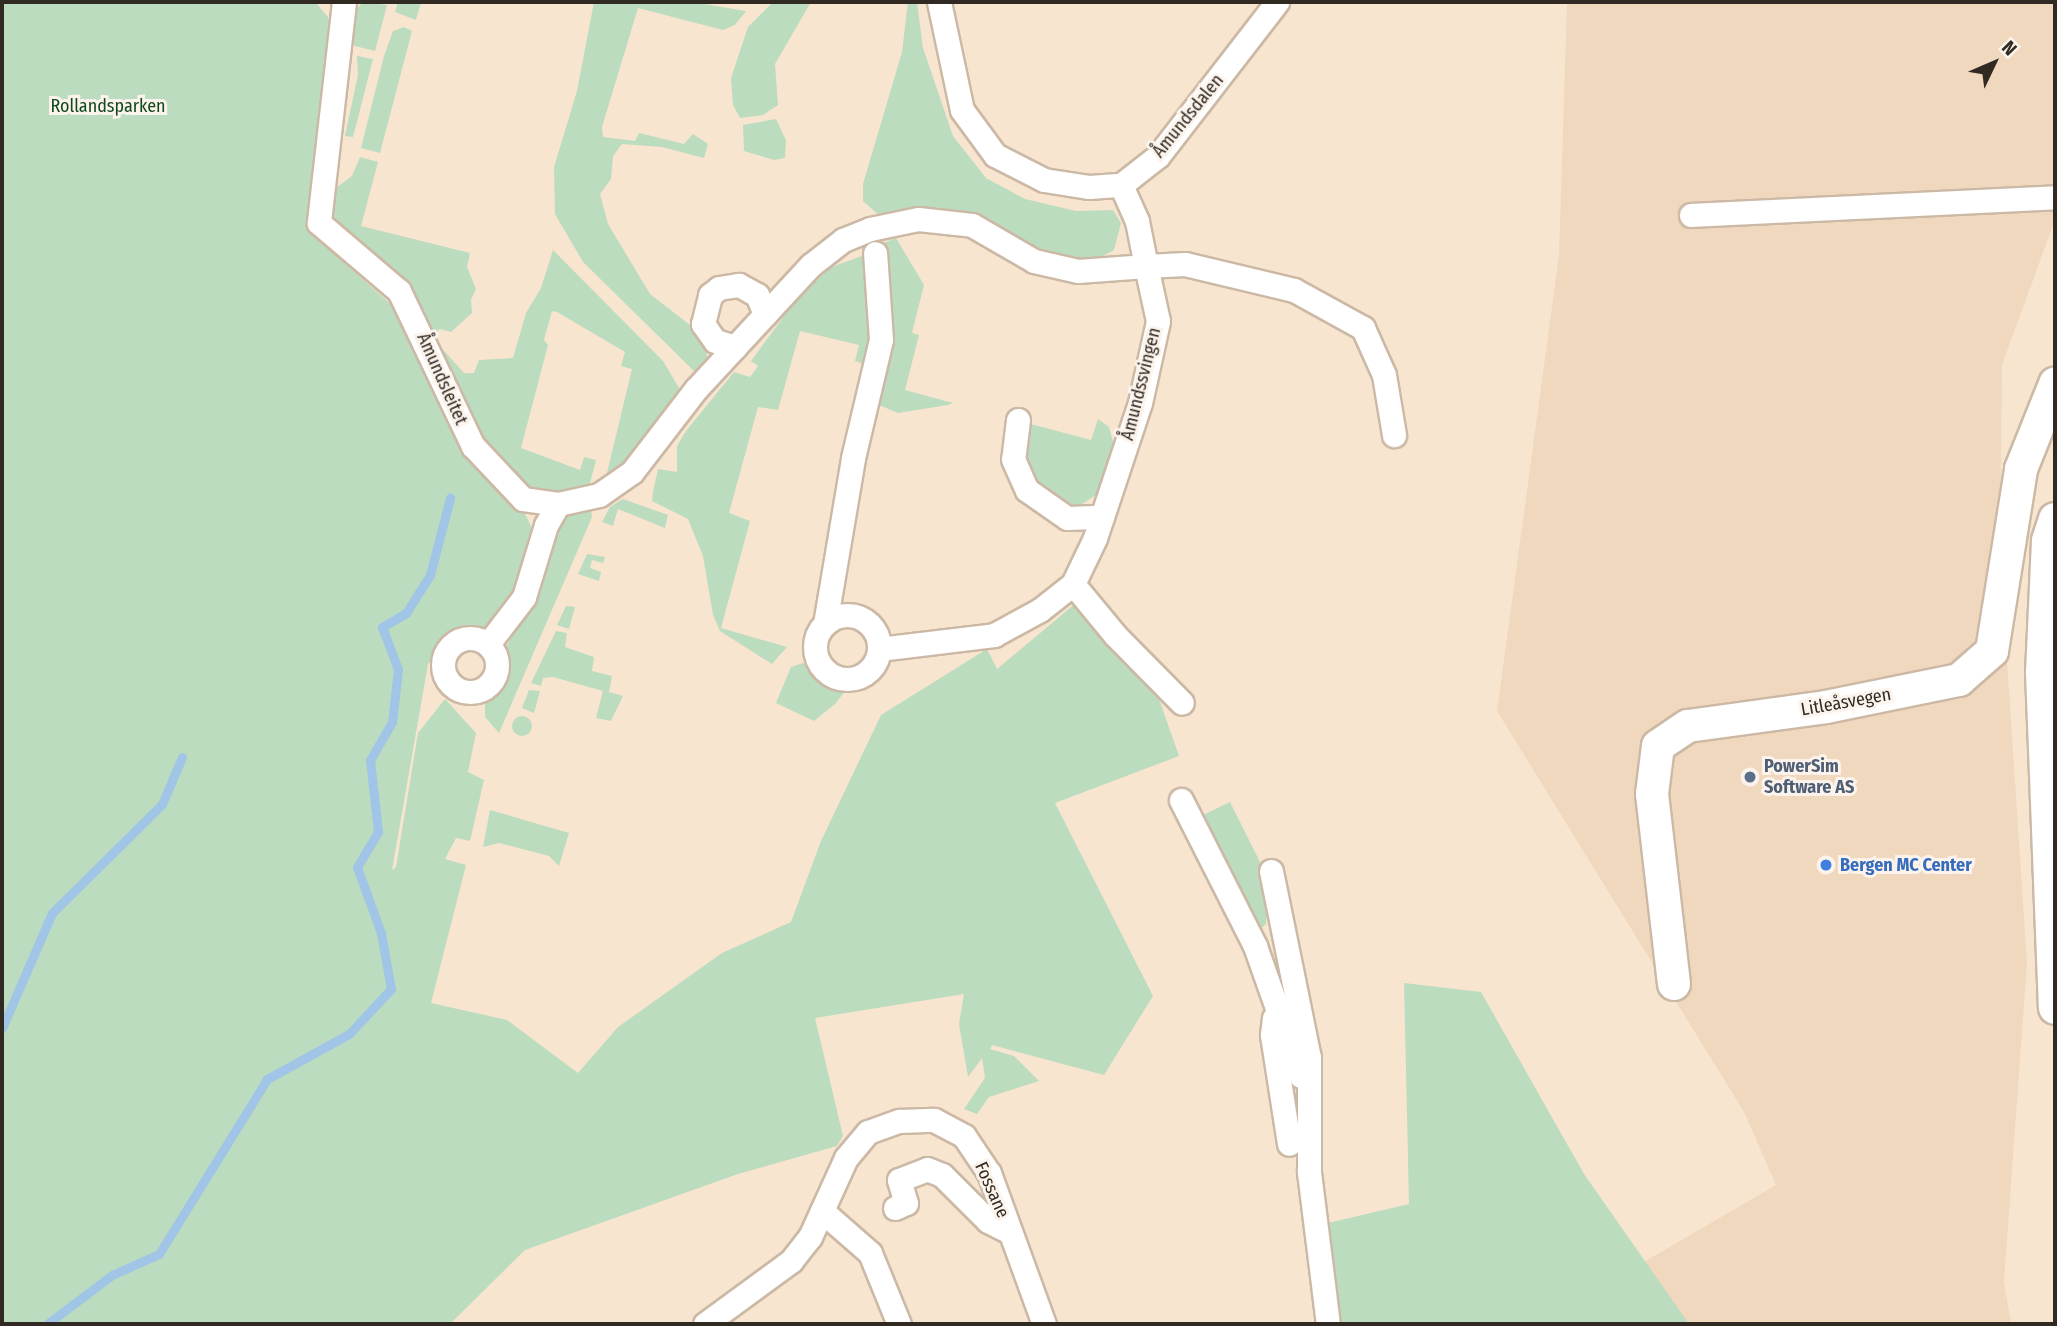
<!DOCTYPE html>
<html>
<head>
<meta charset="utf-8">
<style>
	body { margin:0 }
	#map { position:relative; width:2057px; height:1326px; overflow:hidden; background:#f8e5d0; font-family:"Fira Sans Condensed",sans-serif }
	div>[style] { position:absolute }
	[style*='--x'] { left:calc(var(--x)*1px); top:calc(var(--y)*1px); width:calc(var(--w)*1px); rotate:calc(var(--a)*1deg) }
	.built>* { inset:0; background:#f0d8be }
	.green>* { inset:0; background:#bbdcbe }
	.round { border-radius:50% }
	.stream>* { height:9px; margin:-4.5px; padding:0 4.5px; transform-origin:4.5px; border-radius:4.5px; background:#a1c5e7 }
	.roads { filter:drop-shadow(2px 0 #ccb9a5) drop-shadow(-2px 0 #ccb9a5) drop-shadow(0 2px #ccb9a5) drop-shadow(0 -2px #ccb9a5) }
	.street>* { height:23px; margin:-11.5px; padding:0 11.5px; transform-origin:11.5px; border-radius:11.5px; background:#fff }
	.street>.ring { margin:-11.5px; padding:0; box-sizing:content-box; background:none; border:23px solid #fff; border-radius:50% }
	.secondary>* { height:32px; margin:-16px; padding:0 16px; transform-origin:16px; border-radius:16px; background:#fff }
	.dots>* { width:19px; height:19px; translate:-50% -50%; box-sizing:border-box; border:4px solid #fcf4ec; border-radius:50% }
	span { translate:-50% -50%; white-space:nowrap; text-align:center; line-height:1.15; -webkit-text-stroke:6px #fcf4ec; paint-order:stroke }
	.park-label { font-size:18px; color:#10491e }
	.street-label { font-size:18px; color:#312a22 }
	.service-label { font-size:18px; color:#4e5e75; font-weight:700 }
	.left { translate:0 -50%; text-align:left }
	.shop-label { font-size:18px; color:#366cbe; font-weight:700 }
	.frame { position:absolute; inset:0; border:4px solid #312a22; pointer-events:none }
	.north { position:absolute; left:1959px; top:28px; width:70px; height:70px; -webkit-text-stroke:5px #fcf4ec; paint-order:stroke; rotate:46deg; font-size:19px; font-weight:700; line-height:28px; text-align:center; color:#312a22 }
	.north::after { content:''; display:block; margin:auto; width:24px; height:32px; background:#312a22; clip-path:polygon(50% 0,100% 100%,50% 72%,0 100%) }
</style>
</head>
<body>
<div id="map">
	<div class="built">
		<i style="clip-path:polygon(1567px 2px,2055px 2px,2055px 220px,2002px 365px,2000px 554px,2027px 963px,2004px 1282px,2011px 1324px,1649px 1324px,1637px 1266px,1776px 1185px,1744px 1112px,1497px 711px,1559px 255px)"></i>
	</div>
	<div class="green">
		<i style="clip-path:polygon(2px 2px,315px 2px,328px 17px,331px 29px,319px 223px,325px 246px,403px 315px,452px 424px,484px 478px,525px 514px,534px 532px,529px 569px,490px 625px,450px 642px,428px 664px,392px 870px,396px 867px,418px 733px,445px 699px,476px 733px,468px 772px,484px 780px,470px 841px,456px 838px,445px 859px,466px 865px,431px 1003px,507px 1020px,578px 1073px,618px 1027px,722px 953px,791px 922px,821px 841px,881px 715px,987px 649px,997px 669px,1076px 603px,1150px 673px,1179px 756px,1055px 803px,1153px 996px,1104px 1075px,992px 1045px,990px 1049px,1014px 1056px,1039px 1081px,989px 1097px,977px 1114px,964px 1109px,985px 1078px,982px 1058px,968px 1077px,959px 1024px,964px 994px,815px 1018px,843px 1136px,837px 1146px,738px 1174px,525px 1250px,450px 1324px,2px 1324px)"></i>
		<i style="clip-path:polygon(364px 2px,387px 5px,375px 51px,355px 46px,348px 38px,358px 7px)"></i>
		<i style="clip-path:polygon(398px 2px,421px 2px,416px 20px,395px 12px)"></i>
		<i style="clip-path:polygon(594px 2px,692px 2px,746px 11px,735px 25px,723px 30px,638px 8px,602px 127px,603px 137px,635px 141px,639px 133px,684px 144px,693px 134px,708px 144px,704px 158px,662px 147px,622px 144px,613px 156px,611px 179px,600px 194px,608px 224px,650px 294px,690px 325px,704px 346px,709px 362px,694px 371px,583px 262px,555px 214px,554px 167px,577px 91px)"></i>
		<i style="clip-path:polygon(773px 2px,811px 2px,775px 64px,778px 105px,763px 115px,740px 118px,733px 105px,731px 78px,748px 27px)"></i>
		<i style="clip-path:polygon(908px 2px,917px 2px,923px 48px,953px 136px,986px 178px,1025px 199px,1076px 211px,1113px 210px,1121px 223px,1114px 250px,1094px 261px,1054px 260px,1029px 248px,880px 216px,863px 201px,863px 184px,902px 52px)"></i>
		<i style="clip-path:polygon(404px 27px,412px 31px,380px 153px,361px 148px,384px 56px,393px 31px)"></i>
		<i style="clip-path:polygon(357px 56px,373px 59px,353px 137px,345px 136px,358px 75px)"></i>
		<i style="clip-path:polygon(776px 119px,786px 140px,785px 158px,774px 160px,744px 151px,743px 125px)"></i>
		<i style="clip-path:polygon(360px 157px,378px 162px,361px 226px,470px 253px,467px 267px,476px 289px,471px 300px,472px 313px,451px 332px,439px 329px,435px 341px,464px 373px,474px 373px,479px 360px,513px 358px,526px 313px,541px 288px,553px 250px,663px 361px,682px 393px,621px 473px,606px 477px,632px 369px,621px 366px,625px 352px,557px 312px,552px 311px,544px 340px,548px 345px,521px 448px,580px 470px,584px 457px,596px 460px,588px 491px,569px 496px,527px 491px,480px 442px,434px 341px,339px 234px,333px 219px,333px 190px,352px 176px)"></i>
		<i style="clip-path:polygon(896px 238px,924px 285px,912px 333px,919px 335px,905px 390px,953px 403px,948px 405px,898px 413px,872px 402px,878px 245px)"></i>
		<i style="clip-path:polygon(867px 254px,870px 366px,855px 361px,859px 345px,800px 331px,778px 410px,758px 407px,729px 513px,750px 521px,721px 628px,787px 647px,772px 664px,720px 631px,713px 615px,703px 556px,688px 519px,652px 501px,653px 492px,658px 469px,677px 472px,677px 446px,686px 431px,734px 372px,750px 377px,758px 366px,751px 361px,801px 293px,832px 267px)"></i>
		<i style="clip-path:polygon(1098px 419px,1109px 427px,1113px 442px,1096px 495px,1079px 506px,1068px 505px,1032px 484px,1023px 455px,1027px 423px,1091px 440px)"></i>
		<i style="clip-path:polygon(623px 499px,668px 515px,665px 528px,618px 509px,613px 526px,602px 522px,610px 507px)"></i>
		<i style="clip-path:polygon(591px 507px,592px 517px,499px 733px,485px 717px,485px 699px,511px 637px,540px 593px,544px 567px,566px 517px)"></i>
		<i style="clip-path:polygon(587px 554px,605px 557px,603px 563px,592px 560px,590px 568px,601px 572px,599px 581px,578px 574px)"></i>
		<i style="clip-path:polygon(566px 606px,575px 607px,569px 629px,557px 625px)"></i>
		<i style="clip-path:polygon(556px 631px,567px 633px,565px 647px,594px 657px,592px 671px,612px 676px,609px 692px,623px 696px,611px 721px,596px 718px,603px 691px,553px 677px,543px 678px,541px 686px,531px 683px)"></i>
		<i style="clip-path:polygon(803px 663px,829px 679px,854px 680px,835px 704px,814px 721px,776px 703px,791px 667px)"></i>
		<i style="clip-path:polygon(529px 690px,540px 691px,534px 713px,522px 708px)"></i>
		<i class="round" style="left:512px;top:716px;width:20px;height:20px"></i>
		<i style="clip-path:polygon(1230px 802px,1269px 880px,1266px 924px,1256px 933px,1199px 817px)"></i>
		<i style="clip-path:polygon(490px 810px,569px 833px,559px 866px,549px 856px,499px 843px,483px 847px)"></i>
		<i style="clip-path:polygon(1404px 983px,1481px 992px,1584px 1174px,1689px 1324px,1327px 1324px,1315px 1226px,1409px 1204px)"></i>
	</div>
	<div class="stream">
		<i style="--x:2;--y:1028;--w:125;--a:-66.5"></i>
		<i style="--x:52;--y:913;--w:155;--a:-44.7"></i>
		<i style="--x:162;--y:804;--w:51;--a:-66.9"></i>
		<i style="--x:47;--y:1324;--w:81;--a:-37"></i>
		<i style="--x:112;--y:1275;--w:51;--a:-24.1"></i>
		<i style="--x:159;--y:1254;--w:206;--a:-58.3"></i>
		<i style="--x:267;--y:1079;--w:94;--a:-28.8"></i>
		<i style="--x:349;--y:1034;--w:62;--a:-47"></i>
		<i style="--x:391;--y:989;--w:57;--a:-100.1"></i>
		<i style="--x:381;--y:933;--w:70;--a:-110"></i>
		<i style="--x:357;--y:867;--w:41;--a:-59"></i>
		<i style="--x:378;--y:832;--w:72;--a:-96.3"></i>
		<i style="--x:370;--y:760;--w:44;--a:-59.9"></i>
		<i style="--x:392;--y:722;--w:53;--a:-83.5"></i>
		<i style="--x:398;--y:669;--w:45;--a:-110.9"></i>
		<i style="--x:382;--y:627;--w:28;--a:-30"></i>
		<i style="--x:406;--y:613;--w:45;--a:-57.7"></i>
		<i style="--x:430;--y:575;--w:80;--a:-75.4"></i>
	</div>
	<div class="roads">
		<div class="street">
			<i style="--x:344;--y:2;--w:222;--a:96.5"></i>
			<i style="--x:319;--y:223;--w:105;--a:40.4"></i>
			<i style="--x:399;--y:291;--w:172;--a:64.5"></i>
			<i style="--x:473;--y:446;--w:73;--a:46.7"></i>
			<i style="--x:523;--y:499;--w:35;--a:8"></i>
			<i style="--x:558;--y:504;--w:42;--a:-12.4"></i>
			<i style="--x:599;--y:495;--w:40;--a:-34.9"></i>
			<i style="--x:632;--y:472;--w:105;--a:-52.4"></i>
			<i style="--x:696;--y:389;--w:169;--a:-47.2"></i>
			<i style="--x:811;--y:265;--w:41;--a:-38"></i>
			<i style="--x:843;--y:240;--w:29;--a:-22"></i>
			<i style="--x:870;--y:229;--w:49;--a:-11.8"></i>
			<i style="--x:918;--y:219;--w:54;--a:6.3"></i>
			<i style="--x:972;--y:225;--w:72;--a:30.1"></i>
			<i style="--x:1034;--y:261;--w:45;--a:12.8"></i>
			<i style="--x:1078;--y:271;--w:68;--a:-4.2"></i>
			<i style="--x:1146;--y:266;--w:46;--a:-101.3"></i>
			<i style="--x:1137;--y:221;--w:39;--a:-114"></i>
			<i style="--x:939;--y:2;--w:110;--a:78"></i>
			<i style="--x:962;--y:110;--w:56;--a:53.7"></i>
			<i style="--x:995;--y:155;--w:55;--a:27"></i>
			<i style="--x:1044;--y:180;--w:46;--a:8.8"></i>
			<i style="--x:1089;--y:187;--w:32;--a:-4"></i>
			<i style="--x:1121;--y:185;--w:47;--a:-38.1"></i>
			<i style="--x:1158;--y:156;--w:195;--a:-52.3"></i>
			<i style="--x:1691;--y:215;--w:364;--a:-2.8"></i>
			<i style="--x:735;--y:347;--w:21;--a:-163"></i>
			<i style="--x:715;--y:341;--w:21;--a:-125"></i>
			<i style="--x:703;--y:324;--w:30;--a:-76"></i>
			<i style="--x:710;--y:295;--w:11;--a:-38"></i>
			<i style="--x:719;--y:288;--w:20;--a:-9"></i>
			<i style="--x:739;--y:285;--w:21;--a:29"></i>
			<i style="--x:757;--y:295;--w:21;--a:67"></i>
			<i style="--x:1018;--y:420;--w:39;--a:97"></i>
			<i style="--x:1013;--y:459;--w:34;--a:66"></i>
			<i style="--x:1027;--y:490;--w:49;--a:35"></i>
			<i style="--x:1067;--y:518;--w:35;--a:-2"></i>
			<i style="--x:1073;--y:584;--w:66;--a:50.5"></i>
			<i style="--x:1115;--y:635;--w:95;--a:45.4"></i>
			<i class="ring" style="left:815px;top:615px;width:41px;height:41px"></i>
			<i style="--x:825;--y:624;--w:168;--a:-80.4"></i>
			<i style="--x:853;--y:458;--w:121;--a:-76.7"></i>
			<i style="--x:881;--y:340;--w:87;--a:-93.9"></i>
			<i class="ring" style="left:443px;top:638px;width:31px;height:31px"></i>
			<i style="--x:488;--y:644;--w:59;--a:-52.5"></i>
			<i style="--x:524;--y:597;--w:75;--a:-73"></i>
			<i style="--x:546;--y:525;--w:24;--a:-60"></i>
			<i style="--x:879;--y:649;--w:116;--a:-6.9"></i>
			<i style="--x:994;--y:635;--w:52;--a:-28.5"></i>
			<i style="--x:1040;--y:610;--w:42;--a:-38.2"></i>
			<i style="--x:1073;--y:584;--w:51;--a:-64.4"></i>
			<i style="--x:1095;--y:538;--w:142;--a:-71.6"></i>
			<i style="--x:1140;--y:403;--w:84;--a:-77.6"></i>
			<i style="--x:1158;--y:321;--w:56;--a:-102.3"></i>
			<i style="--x:1146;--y:266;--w:39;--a:-3"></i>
			<i style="--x:1185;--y:264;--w:112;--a:13.4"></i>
			<i style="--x:1294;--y:290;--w:79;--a:28.8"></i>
			<i style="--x:1363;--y:328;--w:51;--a:65.9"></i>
			<i style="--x:1384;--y:375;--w:61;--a:80.5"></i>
			<i style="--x:1181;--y:800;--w:164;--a:63.1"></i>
			<i style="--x:1255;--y:946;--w:138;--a:70.5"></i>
			<i style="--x:1271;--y:871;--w:190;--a:78.5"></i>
			<i style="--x:1309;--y:1057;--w:115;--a:90"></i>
			<i style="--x:1309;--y:1172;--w:153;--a:82.9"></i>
			<i style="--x:1274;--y:1018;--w:17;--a:97"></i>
			<i style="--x:1272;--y:1035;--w:110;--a:81.1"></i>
			<i style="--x:895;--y:1208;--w:12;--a:-24"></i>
			<i style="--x:906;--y:1203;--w:24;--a:-107"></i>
			<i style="--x:899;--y:1180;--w:30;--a:-21"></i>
			<i style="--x:927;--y:1169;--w:16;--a:22"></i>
			<i style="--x:942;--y:1175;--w:65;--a:45"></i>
			<i style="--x:988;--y:1221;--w:25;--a:27"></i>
			<i style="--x:822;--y:1211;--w:64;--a:41.2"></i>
			<i style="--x:870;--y:1253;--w:77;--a:67.8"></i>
			<i style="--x:705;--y:1324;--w:107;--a:-36.2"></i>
			<i style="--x:791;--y:1261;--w:31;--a:-52"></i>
			<i style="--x:810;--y:1237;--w:87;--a:-65.5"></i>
			<i style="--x:846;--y:1158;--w:34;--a:-50"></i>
			<i style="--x:868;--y:1132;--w:33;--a:-20"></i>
			<i style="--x:899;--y:1121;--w:35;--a:-2"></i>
			<i style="--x:934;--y:1120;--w:34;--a:28"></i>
			<i style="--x:964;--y:1136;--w:45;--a:56"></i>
			<i style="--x:989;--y:1173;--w:161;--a:70"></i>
		</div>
		<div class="secondary">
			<i style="--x:2055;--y:519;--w:23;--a:108"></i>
			<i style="--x:2048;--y:541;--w:131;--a:92.6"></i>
			<i style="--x:2042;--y:672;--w:336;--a:87.8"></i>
			<i style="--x:1674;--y:984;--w:191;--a:-96.6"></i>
			<i style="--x:1652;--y:794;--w:48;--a:-82.9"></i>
			<i style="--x:1658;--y:746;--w:36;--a:-34"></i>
			<i style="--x:1688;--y:726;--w:139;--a:-7.8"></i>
			<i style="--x:1826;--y:707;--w:136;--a:-11.5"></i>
			<i style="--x:1959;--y:680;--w:44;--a:-41.3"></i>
			<i style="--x:1992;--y:651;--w:184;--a:-80.9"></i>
			<i style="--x:2021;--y:469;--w:92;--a:-68.2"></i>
		</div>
	</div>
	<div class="dots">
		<i style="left:1750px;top:777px;background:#5c6f8a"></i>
		<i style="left:1826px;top:865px;background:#3f7fe0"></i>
	</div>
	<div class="park-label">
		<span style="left:108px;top:106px">Rollandsparken</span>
	</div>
	<div class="street-label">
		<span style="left:1188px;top:116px;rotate:-51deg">Åmundsdalen</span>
		<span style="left:442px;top:379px;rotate:66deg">Åmundsleitet</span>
		<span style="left:1141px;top:384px;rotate:-76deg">Åmundssvingen</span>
		<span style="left:1846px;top:702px;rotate:-10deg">Litleåsvegen</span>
		<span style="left:992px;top:1190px;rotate:66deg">Fossane</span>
	</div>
	<div class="service-label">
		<span class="left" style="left:1764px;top:777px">PowerSim<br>Software AS</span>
	</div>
	<div class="shop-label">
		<span class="left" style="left:1840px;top:865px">Bergen MC Center</span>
	</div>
	<div class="frame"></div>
	<div class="north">N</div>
</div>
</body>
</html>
